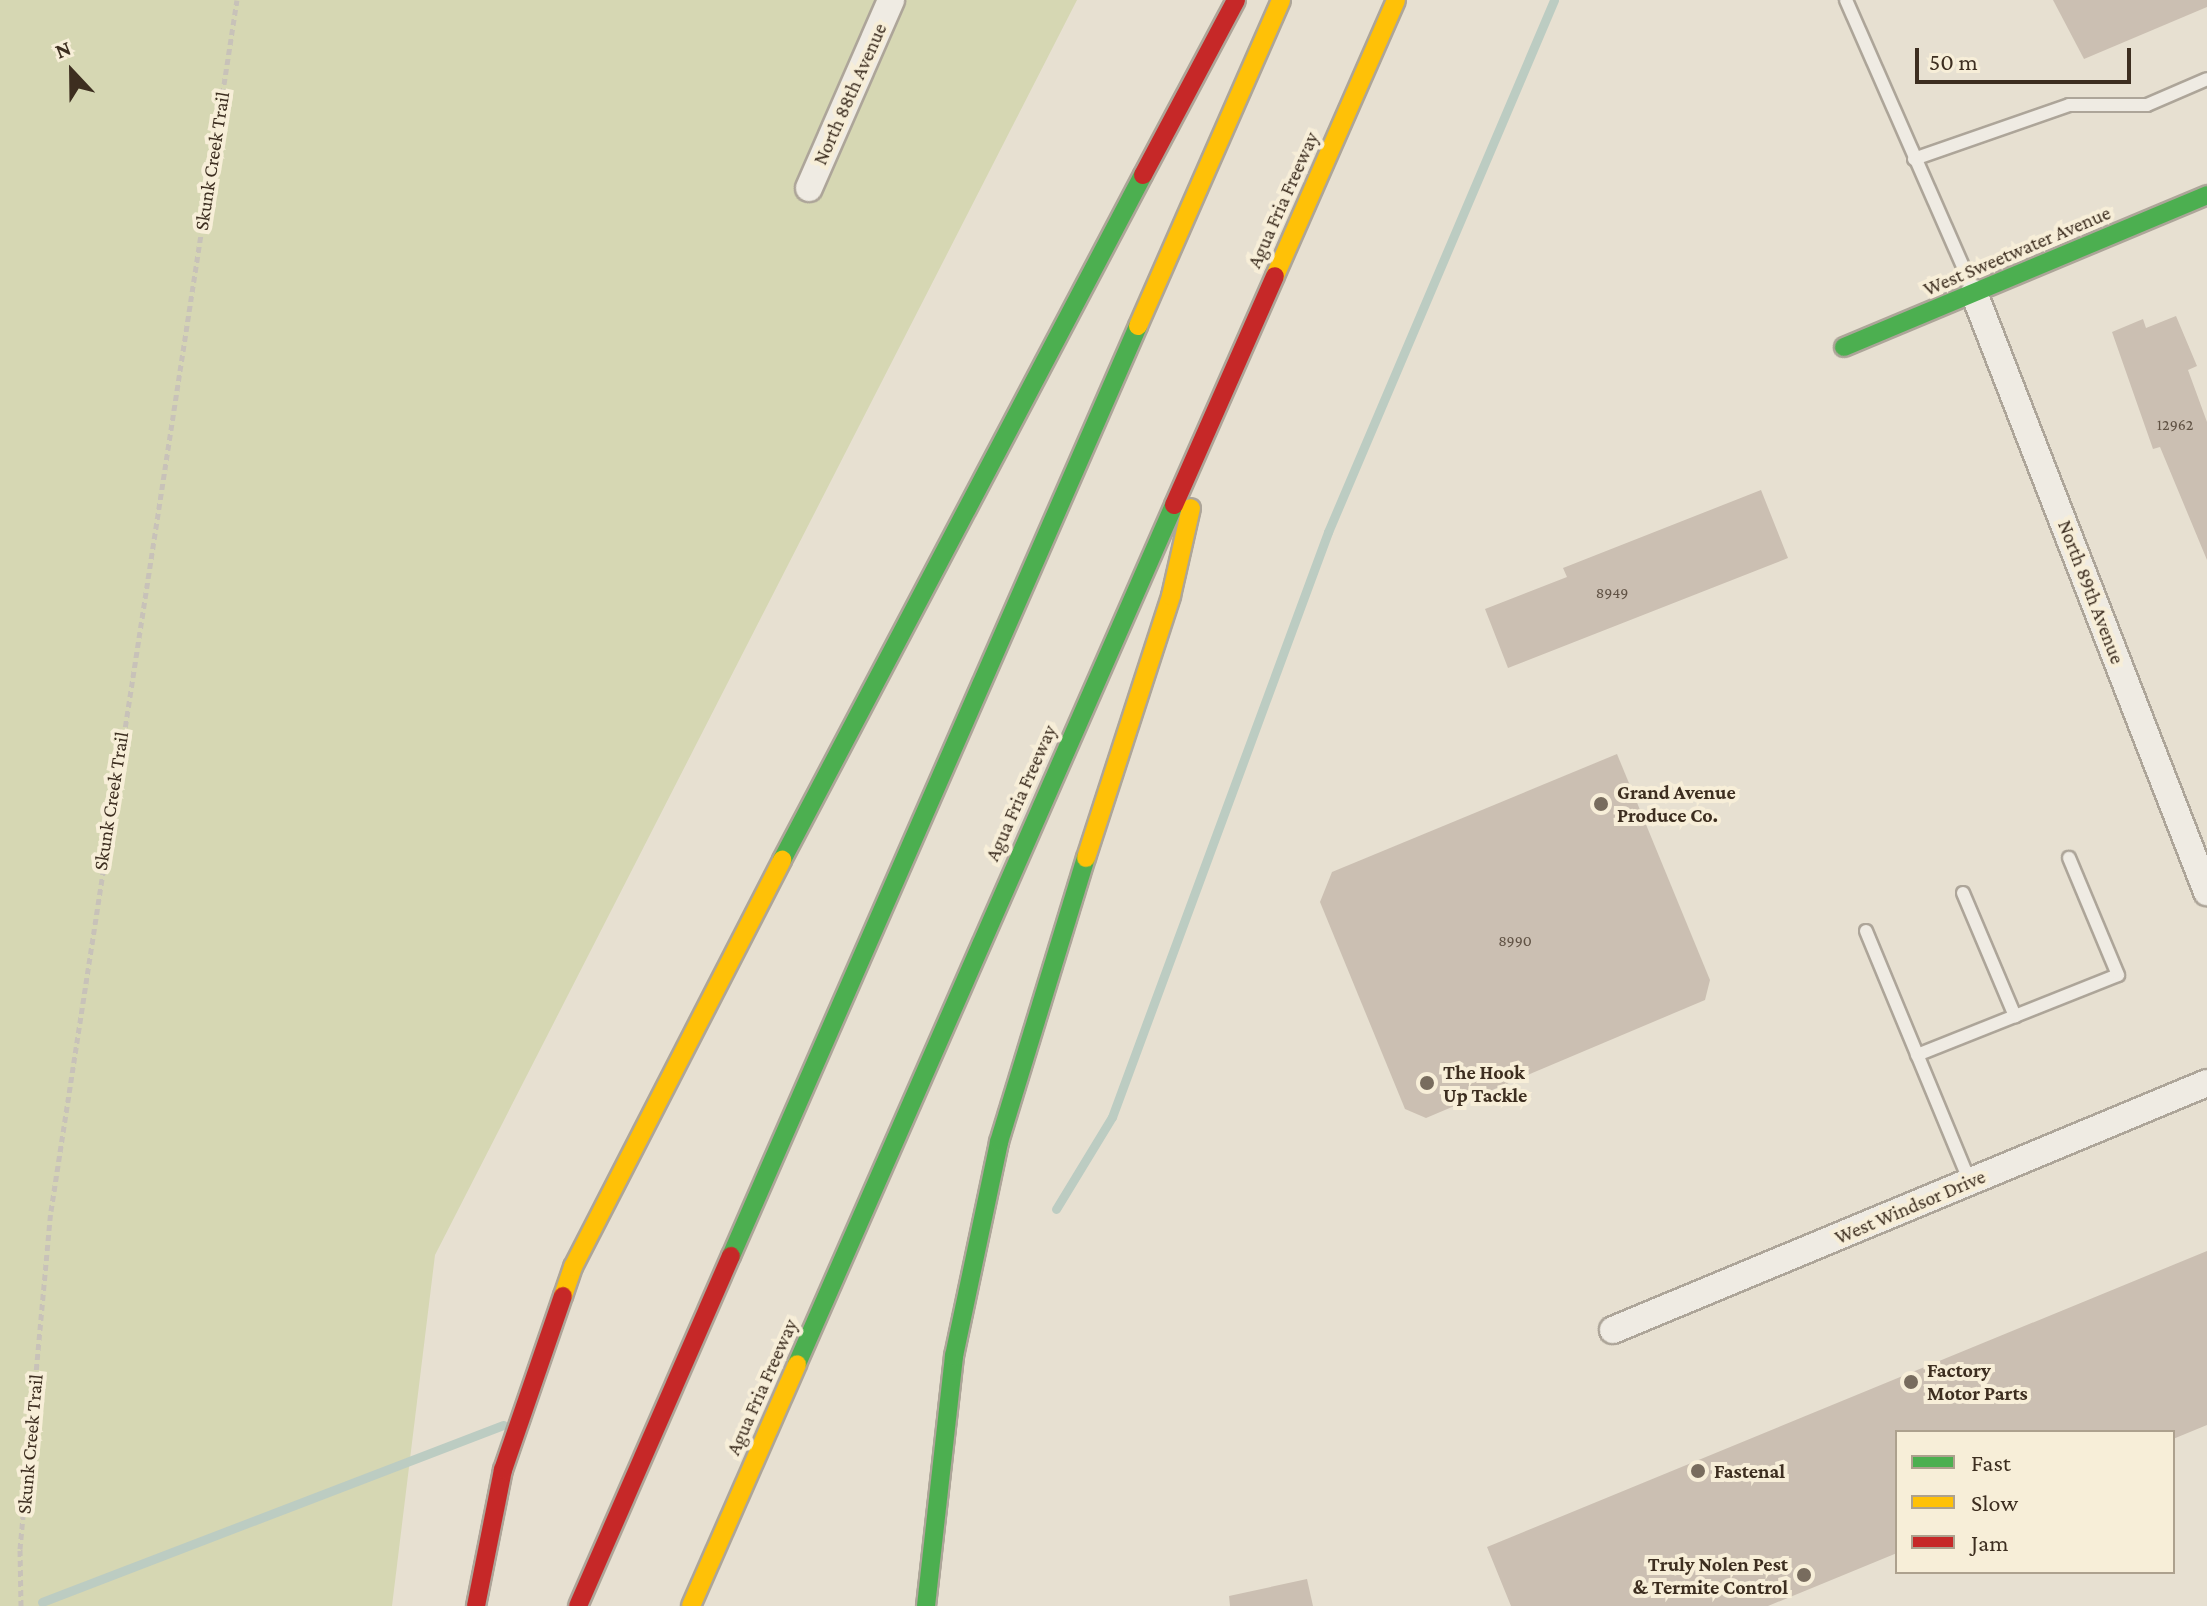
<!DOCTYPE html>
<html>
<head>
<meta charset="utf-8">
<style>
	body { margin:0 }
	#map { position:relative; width:2207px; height:1606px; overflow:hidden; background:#e7e0d1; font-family:"Crimson Pro",serif }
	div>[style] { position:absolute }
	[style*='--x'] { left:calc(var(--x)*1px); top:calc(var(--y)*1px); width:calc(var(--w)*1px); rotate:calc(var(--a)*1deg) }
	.green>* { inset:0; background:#d6d7b3 }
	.stream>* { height:9px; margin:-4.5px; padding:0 4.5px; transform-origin:4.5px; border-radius:4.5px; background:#bcccc2 }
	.building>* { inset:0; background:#cbbfb2 }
	.path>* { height:5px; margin-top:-2.5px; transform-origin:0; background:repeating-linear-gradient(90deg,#c8c2b9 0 6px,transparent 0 10px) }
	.roads { filter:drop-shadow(2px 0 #ada599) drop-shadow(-2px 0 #ada599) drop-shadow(0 2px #ada599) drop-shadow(0 -2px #ada599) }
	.lane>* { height:12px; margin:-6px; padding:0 6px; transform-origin:6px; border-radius:6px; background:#efebe3 }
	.street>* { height:26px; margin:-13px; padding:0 13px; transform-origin:13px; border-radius:13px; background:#efebe3 }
	.fast>* { height:18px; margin:-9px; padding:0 9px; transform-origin:9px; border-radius:9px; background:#4caf50 }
	.slow>* { height:18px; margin:-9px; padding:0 9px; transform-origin:9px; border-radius:9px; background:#ffc107 }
	.jam>* { height:18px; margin:-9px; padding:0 9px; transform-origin:9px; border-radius:9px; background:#c62828 }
	.dots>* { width:22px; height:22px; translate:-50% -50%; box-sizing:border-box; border:4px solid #f7eed8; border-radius:50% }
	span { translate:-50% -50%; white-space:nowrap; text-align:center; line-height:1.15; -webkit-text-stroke:8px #f7eed8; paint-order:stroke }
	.number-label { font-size:16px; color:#605244 }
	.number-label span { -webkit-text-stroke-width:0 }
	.street-label { font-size:20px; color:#3d2e20 }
	.poi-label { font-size:20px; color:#3d2e20; font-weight:700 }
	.left { translate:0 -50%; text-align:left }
	.right { translate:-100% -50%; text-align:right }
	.legend { position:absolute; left:1895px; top:1430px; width:280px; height:144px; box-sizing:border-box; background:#f7eed8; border:2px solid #ada18e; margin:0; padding:10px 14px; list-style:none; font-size:24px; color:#3d2e20 }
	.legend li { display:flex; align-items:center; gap:16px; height:40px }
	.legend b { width:40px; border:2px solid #ada18e }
	.north { position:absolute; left:32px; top:32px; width:80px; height:80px; -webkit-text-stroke:6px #f7eed8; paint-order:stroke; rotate:338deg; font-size:22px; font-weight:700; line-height:32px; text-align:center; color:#3d2e20 }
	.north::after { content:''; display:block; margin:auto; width:28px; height:36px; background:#3d2e20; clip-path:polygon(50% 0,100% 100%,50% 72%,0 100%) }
	.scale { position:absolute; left:1915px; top:48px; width:216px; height:36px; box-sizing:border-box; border:4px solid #3d2e20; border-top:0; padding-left:10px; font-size:24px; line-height:28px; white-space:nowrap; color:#3d2e20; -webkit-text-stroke:6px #f7eed8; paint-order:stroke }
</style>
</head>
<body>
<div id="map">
	<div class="green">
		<i style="clip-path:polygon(0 0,1077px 0,435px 1255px,392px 1606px,0 1606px)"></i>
	</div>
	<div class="stream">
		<i style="--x:1056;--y:1209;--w:108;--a:-58.7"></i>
		<i style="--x:1112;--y:1117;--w:624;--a:-69.73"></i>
		<i style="--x:1328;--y:532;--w:578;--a:-66.98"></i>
		<i style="--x:42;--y:1602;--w:494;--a:-21"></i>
	</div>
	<div class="building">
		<i style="clip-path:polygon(2053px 0,2207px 0,2207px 7px,2084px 59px)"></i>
		<i style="clip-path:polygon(2176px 316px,2197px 366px,2188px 370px,2207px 422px,2207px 560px,2160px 447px,2153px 449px,2112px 332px,2143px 319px,2146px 328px)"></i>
		<i style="clip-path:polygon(1761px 490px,1788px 558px,1508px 668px,1485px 609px,1567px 577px,1563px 568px)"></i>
		<i style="clip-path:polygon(1617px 754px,1710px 980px,1705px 1000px,1426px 1118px,1405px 1109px,1320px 902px,1332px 872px)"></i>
		<i style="clip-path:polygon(2207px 1251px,2207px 1425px,2173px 1439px,2173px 1432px,1897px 1432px,1897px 1553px,1768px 1606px,1511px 1606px,1487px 1547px)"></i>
		<i style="clip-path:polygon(1307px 1579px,1313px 1606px,1230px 1606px,1229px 1596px)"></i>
	</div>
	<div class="path">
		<i style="--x:21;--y:1606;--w:57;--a:-91"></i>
		<i style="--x:20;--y:1549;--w:339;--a:-84.8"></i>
		<i style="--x:51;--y:1211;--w:1225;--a:-81.27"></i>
	</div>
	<div class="roads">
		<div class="lane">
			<i style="--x:1846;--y:0;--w:317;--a:66.3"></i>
			<i style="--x:1914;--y:159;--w:164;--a:-19.2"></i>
			<i style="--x:2069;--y:105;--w:78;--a:0"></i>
			<i style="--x:2147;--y:105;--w:65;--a:-23.4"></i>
			<i style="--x:1963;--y:893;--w:134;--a:67.1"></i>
			<i style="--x:1866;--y:931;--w:272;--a:67.5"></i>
			<i style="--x:1917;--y:1055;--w:216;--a:-21.7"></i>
			<i style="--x:2118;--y:975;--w:127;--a:-112.7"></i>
		</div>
		<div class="street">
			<i style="--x:809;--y:188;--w:205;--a:-66.4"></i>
			<i style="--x:1974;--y:293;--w:643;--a:68.74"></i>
			<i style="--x:1613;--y:1330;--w:643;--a:-22.58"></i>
		</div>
		<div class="fast">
			<i style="--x:1844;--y:347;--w:394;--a:-22.7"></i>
			<i style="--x:782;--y:860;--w:774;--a:-62.21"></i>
			<i style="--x:731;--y:1256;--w:1015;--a:-66.36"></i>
			<i style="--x:797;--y:1364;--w:938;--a:-66.3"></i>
			<i style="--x:926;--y:1606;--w:252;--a:-83.6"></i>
			<i style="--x:954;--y:1356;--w:219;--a:-78.1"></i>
			<i style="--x:999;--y:1142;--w:297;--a:-73"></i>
		</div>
		<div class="slow">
			<i style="--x:1275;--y:276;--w:301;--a:-66.3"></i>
			<i style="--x:1138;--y:326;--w:356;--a:-66.3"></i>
			<i style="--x:1086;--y:858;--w:275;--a:-72"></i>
			<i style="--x:1171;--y:596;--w:90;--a:-77.2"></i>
			<i style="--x:563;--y:1296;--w:31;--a:-71"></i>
			<i style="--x:573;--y:1267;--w:458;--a:-62.8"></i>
			<i style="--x:691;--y:1606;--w:264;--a:-66.3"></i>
		</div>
		<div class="jam">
			<i style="--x:1143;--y:175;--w:198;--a:-62"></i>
			<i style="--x:1174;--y:505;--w:250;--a:-66.2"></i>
			<i style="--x:476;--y:1606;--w:139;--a:-78.8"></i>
			<i style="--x:503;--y:1470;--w:184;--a:-71"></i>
			<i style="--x:578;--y:1606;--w:382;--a:-66.4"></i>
		</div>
	</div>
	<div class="dots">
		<i style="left:1601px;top:804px;background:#786c5e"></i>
		<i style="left:1427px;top:1083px;background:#786c5e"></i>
		<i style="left:1911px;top:1382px;background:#786c5e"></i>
		<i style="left:1698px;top:1471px;background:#786c5e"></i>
		<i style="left:1804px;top:1575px;background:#786c5e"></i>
	</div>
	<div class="number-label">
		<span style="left:2175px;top:425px">12962</span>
		<span style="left:1612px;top:593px">8949</span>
		<span style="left:1515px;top:941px">8990</span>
	</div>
	<div class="street-label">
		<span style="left:850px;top:94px;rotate:-66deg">North 88th Avenue</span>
		<span style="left:212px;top:161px;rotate:-81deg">Skunk Creek Trail</span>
		<span style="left:1283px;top:200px;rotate:-66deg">Agua Fria Freeway</span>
		<span style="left:2017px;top:251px;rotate:-23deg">West Sweetwater Avenue</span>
		<span style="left:2091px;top:592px;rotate:69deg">North 89th Avenue</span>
		<span style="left:1021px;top:793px;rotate:-66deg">Agua Fria Freeway</span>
		<span style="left:111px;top:801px;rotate:-81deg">Skunk Creek Trail</span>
		<span style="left:1910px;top:1207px;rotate:-23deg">West Windsor Drive</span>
		<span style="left:762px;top:1387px;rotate:-66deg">Agua Fria Freeway</span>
		<span style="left:30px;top:1444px;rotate:-85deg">Skunk Creek Trail</span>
	</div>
	<div class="poi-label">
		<span class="left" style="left:1617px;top:804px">Grand Avenue<br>Produce Co.</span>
		<span class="left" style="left:1443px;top:1084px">The Hook<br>Up Tackle</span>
		<span class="left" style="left:1927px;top:1382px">Factory<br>Motor Parts</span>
		<span class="left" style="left:1714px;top:1471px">Fastenal</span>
		<span class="right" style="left:1788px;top:1576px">Truly Nolen Pest<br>&amp; Termite Control</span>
	</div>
	<ul class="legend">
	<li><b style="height:10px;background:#4caf50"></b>Fast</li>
	<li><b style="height:10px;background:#ffc107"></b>Slow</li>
	<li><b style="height:10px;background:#c62828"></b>Jam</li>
	</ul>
	<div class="north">N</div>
	<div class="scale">50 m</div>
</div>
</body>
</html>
